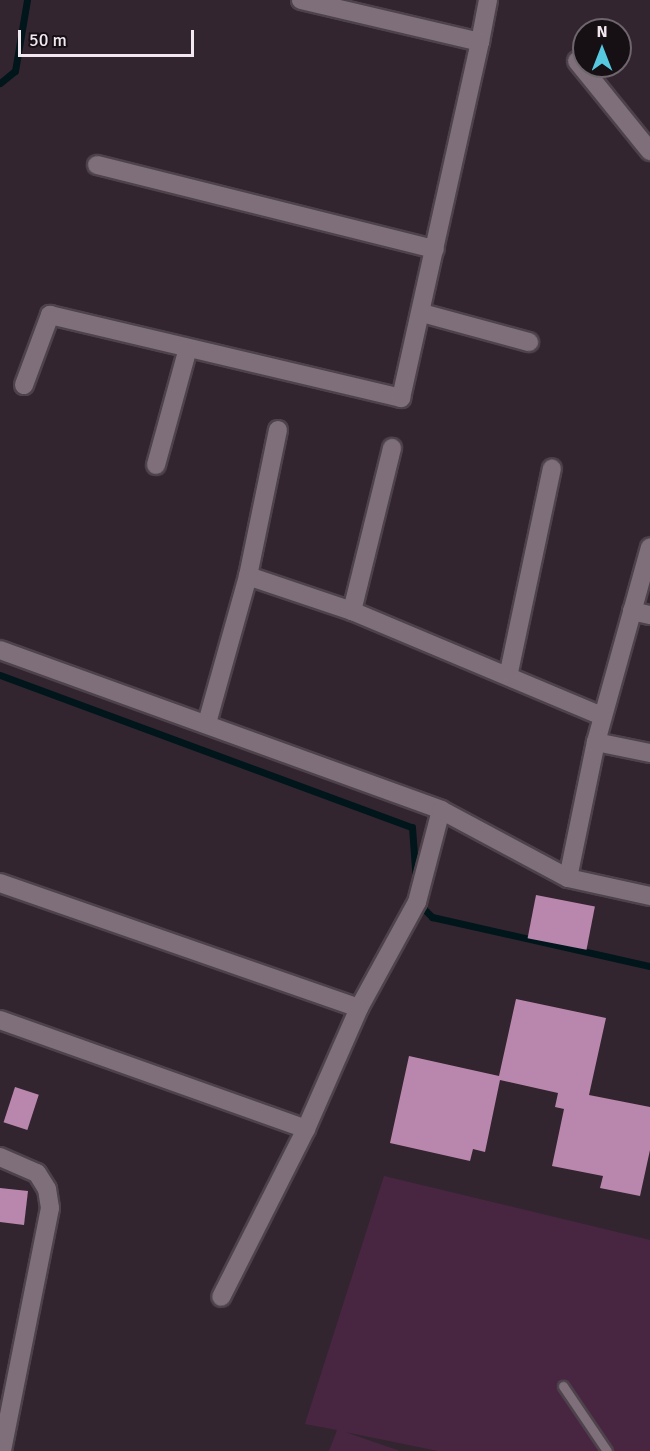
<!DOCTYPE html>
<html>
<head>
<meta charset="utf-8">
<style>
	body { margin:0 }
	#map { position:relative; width:650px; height:1451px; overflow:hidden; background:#33252f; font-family:Signika,sans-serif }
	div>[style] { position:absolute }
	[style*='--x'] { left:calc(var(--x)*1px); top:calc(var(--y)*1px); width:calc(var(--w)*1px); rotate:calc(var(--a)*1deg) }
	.green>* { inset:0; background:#482642 }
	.stream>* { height:7px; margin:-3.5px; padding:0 3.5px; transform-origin:3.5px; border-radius:3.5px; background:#00161b }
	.building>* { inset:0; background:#b987ad; transform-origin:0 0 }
	.roads { filter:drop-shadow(2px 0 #4e424b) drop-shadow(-2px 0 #4e424b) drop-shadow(0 2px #4e424b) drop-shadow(0 -2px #4e424b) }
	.lane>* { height:9px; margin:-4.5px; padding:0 4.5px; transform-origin:4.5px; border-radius:4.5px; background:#7f6f7b }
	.street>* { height:18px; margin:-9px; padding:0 9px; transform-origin:9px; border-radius:9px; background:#7f6f7b }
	span { translate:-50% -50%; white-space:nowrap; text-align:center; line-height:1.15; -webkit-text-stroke:6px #161015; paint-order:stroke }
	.north { position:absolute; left:572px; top:18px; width:60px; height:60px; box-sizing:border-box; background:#161015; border:2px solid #6e666c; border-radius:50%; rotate:0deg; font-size:16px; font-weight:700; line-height:24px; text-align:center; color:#f2e8ef }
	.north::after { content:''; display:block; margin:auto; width:21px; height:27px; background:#56c9e1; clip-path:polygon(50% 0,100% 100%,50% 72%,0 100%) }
	.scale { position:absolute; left:18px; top:30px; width:176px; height:27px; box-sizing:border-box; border:3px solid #f2e8ef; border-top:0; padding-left:8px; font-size:18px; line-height:21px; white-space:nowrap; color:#f2e8ef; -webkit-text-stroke:4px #161015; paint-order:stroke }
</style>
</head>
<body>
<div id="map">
	<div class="green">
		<i style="clip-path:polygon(384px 1176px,650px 1240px,650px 1451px,438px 1451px,345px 1432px,400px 1451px,329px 1451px,337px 1430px,305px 1424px)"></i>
	</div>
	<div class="stream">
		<i style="--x:0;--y:83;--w:19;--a:-39"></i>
		<i style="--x:15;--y:71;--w:72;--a:-80.4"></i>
		<i style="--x:0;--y:675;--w:439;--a:20.3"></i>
		<i style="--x:412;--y:827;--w:56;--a:85.9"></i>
		<i style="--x:418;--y:903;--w:20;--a:45"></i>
		<i style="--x:432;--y:917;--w:223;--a:12.7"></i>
	</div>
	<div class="building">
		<i style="left:536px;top:895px;width:60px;height:44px;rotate:11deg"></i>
		<i style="clip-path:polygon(516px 999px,606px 1018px,589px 1095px,650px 1107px,650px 1150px,640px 1196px,600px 1188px,603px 1176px,552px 1166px,564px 1109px,555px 1107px,558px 1093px,500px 1080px,485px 1152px,473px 1149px,470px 1161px,390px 1143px,409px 1056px,499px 1076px)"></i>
		<i style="left:15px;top:1087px;width:25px;height:37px;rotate:18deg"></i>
		<i style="clip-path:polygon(0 1188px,28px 1191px,24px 1225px,0 1222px)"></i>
	</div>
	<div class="roads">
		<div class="lane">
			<i style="--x:563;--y:1386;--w:78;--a:55.9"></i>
		</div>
		<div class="street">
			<i style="--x:301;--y:0;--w:184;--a:13.2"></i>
			<i style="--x:480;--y:42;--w:43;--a:-79.2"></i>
			<i style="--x:577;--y:61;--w:116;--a:51"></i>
			<i style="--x:97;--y:165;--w:348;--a:14"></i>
			<i style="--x:422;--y:313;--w:111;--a:15.2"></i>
			<i style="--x:24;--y:385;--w:75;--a:-69.6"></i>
			<i style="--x:50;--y:315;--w:361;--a:13.3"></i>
			<i style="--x:401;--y:398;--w:365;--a:-77.5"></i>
			<i style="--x:156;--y:465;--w:121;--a:-74.7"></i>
			<i style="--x:248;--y:576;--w:110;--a:18.6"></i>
			<i style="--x:352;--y:611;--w:271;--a:22.8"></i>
			<i style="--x:352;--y:611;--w:168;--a:-76.2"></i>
			<i style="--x:632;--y:611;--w:18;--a:13"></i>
			<i style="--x:0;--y:650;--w:469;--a:19.9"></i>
			<i style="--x:441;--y:810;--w:95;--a:104.6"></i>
			<i style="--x:417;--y:902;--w:121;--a:118.7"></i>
			<i style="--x:359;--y:1008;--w:132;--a:113.7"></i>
			<i style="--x:306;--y:1129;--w:188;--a:116.8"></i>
			<i style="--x:509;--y:672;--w:208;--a:-78.1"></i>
			<i style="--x:207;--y:723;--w:153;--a:-74.4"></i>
			<i style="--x:248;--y:576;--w:149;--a:-78.4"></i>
			<i style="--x:596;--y:742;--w:55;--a:11.5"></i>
			<i style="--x:441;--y:810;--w:144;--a:28.2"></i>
			<i style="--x:568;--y:878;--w:84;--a:12.4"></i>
			<i style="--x:568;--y:878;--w:139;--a:-78.4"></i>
			<i style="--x:596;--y:742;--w:202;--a:-74.5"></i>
			<i style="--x:0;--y:883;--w:380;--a:19.2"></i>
			<i style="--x:0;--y:1020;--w:325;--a:19.6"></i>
			<i style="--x:0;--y:1157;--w:40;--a:23.4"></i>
			<i style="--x:37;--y:1173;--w:19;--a:58"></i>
			<i style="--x:47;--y:1189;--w:19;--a:81"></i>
			<i style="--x:50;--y:1208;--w:248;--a:101.2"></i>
		</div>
	</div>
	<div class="north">N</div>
	<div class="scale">50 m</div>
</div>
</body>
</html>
